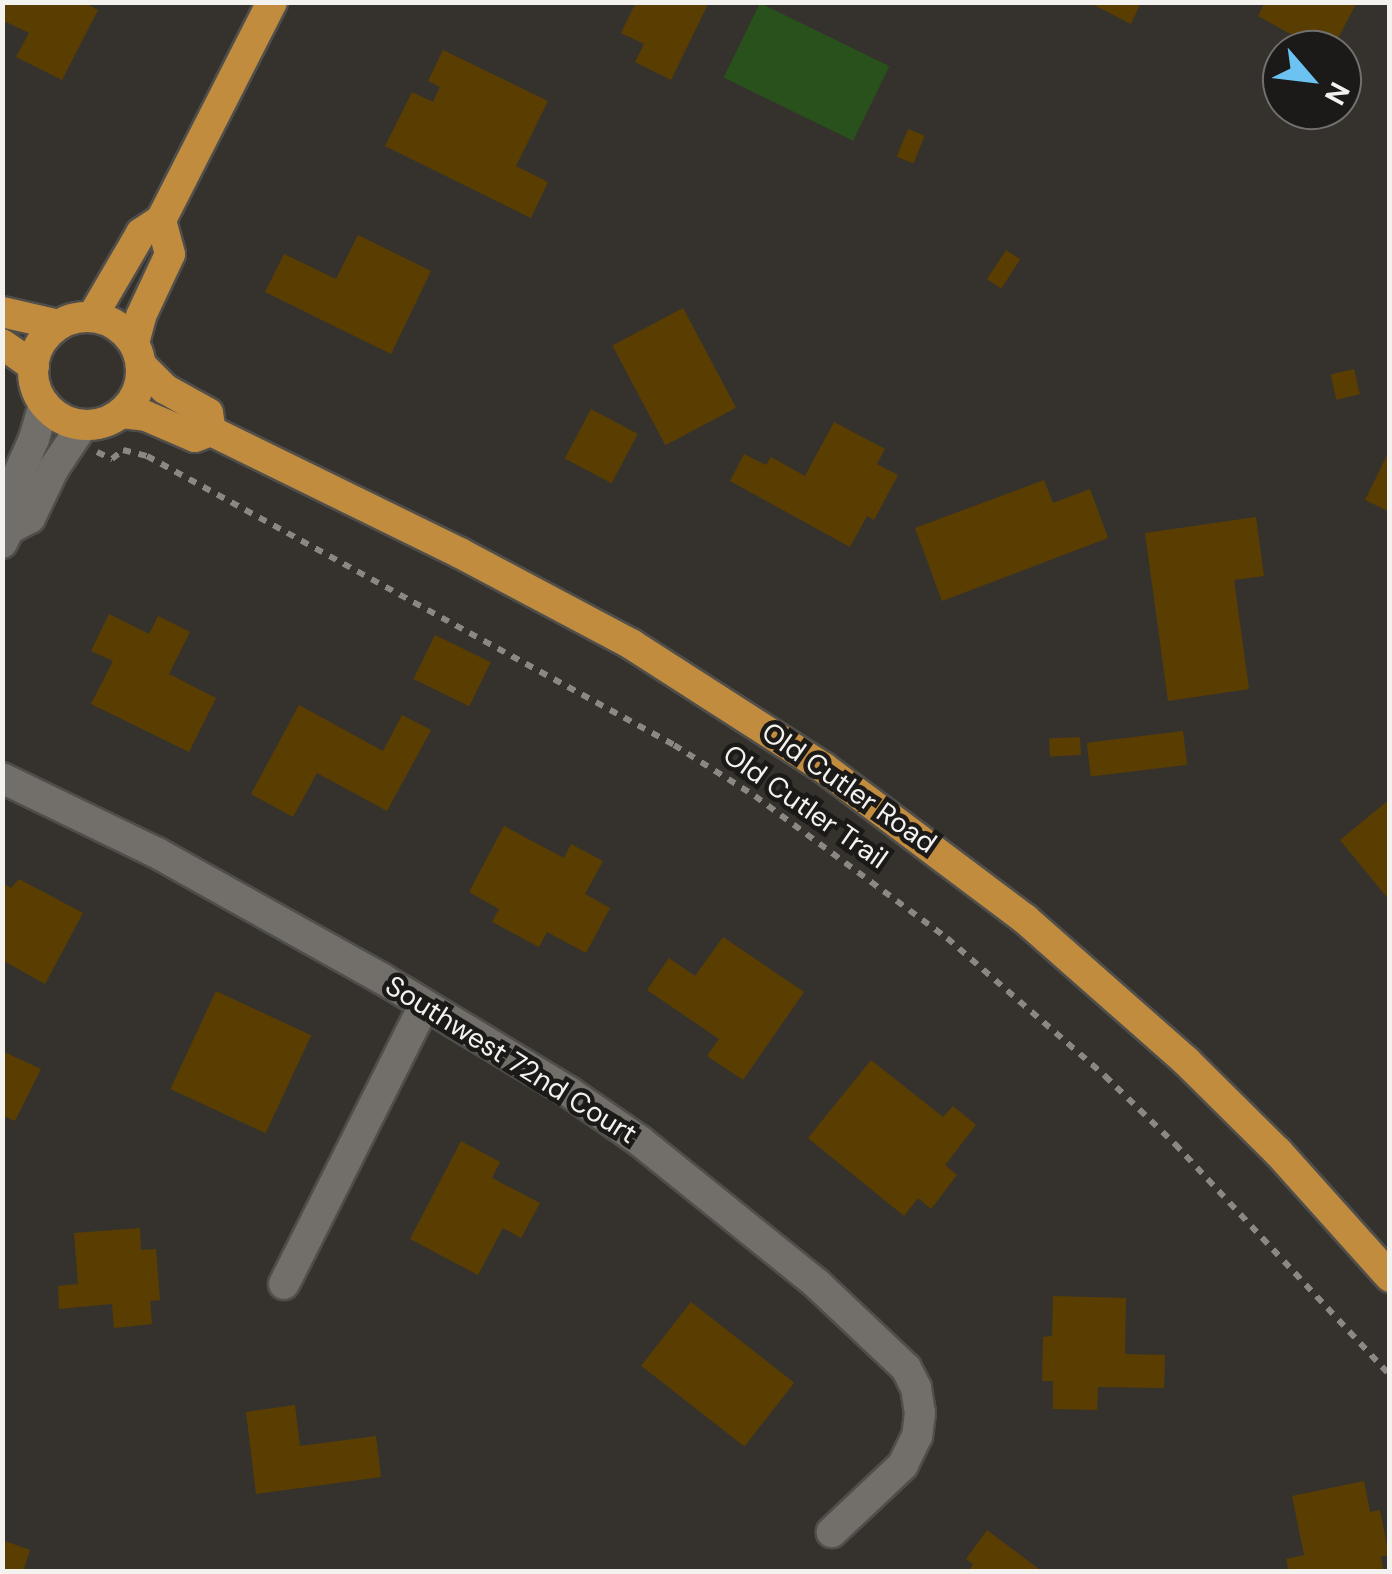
<!DOCTYPE html>
<html>
<head>
<meta charset="utf-8">
<style>
	body { margin:0 }
	#map { position:relative; width:1392px; height:1574px; overflow:hidden; background:#35322d; font-family:"DM Sans",sans-serif }
	div>[style] { position:absolute }
	[style*='--x'] { left:calc(var(--x)*1px); top:calc(var(--y)*1px); width:calc(var(--w)*1px); rotate:calc(var(--a)*1deg) }
	.green>* { inset:0; background:#29511b; transform-origin:0 0 }
	.building>* { inset:0; background:#5a3e01; transform-origin:0 0 }
	.path>* { height:6px; margin-top:-3px; transform-origin:0; background:repeating-linear-gradient(90deg,#8b8884 0 8px,transparent 0 16px) }
	.roads { filter:drop-shadow(2px 0 #504e4a) drop-shadow(-2px 0 #504e4a) drop-shadow(0 2px #504e4a) drop-shadow(0 -2px #504e4a) }
	.minor>* { height:30px; margin:-15px; padding:0 15px; transform-origin:15px; border-radius:15px; background:#726f6a }
	.major>* { height:30px; margin:-15px; padding:0 15px; transform-origin:15px; border-radius:15px; background:#c28c3f }
	.major>.ring { margin:-15px; padding:0; box-sizing:content-box; background:none; border:30px solid #c28c3f; border-radius:50% }
	span { translate:-50% -50%; white-space:nowrap; text-align:center; line-height:1.15; -webkit-text-stroke:9px #1b1a18; paint-order:stroke }
	.street-label { font-size:28px; color:#f4f2ef }
	.frame { position:absolute; inset:0; border:5px solid #f4f2ef; pointer-events:none }
	.north { position:absolute; left:1262px; top:30px; width:100px; height:100px; box-sizing:border-box; background:#1b1a18; border:2px solid #72706e; border-radius:50%; rotate:118deg; font-size:28px; font-weight:700; line-height:40px; text-align:center; color:#f4f2ef }
	.north::after { content:''; display:block; margin:auto; width:35px; height:45px; background:#6cc3f2; clip-path:polygon(50% 0,100% 100%,50% 72%,0 100%) }
</style>
</head>
<body>
<div id="map">
	<div class="green">
		<i style="left:760px;top:3px;width:144px;height:83px;rotate:26deg"></i>
	</div>
	<div class="building">
		<i style="clip-path:polygon(2px 2px,84px 2px,98px 10px,62px 80px,16px 57px,29px 33px,2px 20px)"></i>
		<i style="clip-path:polygon(636px 2px,709px 2px,671px 80px,635px 62px,644px 44px,621px 33px)"></i>
		<i style="clip-path:polygon(1088px 2px,1141px 2px,1131px 24px)"></i>
		<i style="clip-path:polygon(1265px 2px,1357px 2px,1332px 50px,1289px 50px,1296px 37px,1258px 16px)"></i>
		<i style="clip-path:polygon(443px 50px,548px 101px,516px 166px,548px 182px,531px 218px,385px 146px,412px 92px,433px 102px,440px 87px,428px 81px)"></i>
		<i style="left:908px;top:129px;width:18px;height:30px;rotate:22deg"></i>
		<i style="clip-path:polygon(358px 235px,431px 271px,391px 354px,265px 292px,284px 254px,336px 279px)"></i>
		<i style="left:1006px;top:250px;width:17px;height:35px;rotate:33deg"></i>
		<i style="left:683px;top:308px;width:113px;height:80px;rotate:62deg"></i>
		<i style="left:1354px;top:369px;width:26px;height:24px;rotate:77deg"></i>
		<i style="left:591px;top:409px;width:53px;height:56px;rotate:28deg"></i>
		<i style="clip-path:polygon(834px 422px,885px 449px,877px 464px,898px 475px,874px 520px,867px 516px,850px 547px,730px 481px,744px 454px,766px 465px,771px 457px,805px 476px)"></i>
		<i style="clip-path:polygon(1390px 449px,1390px 512px,1365px 500px)"></i>
		<i style="clip-path:polygon(1044px 480px,1053px 503px,1090px 489px,1108px 538px,942px 601px,915px 528px)"></i>
		<i style="clip-path:polygon(1256px 517px,1264px 576px,1234px 580px,1249px 689px,1168px 701px,1145px 533px)"></i>
		<i style="clip-path:polygon(109px 614px,149px 634px,158px 616px,190px 632px,169px 674px,216px 698px,189px 752px,91px 704px,113px 661px,91px 651px)"></i>
		<i style="left:435px;top:635px;width:62px;height:49px;rotate:26deg"></i>
		<i style="clip-path:polygon(299px 705px,383px 751px,402px 715px,431px 730px,387px 811px,317px 773px,293px 817px,251px 794px)"></i>
		<i style="left:1183px;top:731px;width:34px;height:97px;rotate:83deg"></i>
		<i style="left:1080px;top:737px;width:18px;height:31px;rotate:87deg"></i>
		<i style="clip-path:polygon(1390px 799px,1390px 901px,1340px 840px)"></i>
		<i style="clip-path:polygon(504px 826px,564px 858px,571px 844px,603px 861px,585px 894px,610px 908px,586px 953px,547px 932px,539px 947px,492px 922px,499px 909px,469px 892px)"></i>
		<i style="clip-path:polygon(19px 879px,83px 913px,45px 984px,2px 960px,2px 883px,11px 888px)"></i>
		<i style="clip-path:polygon(723px 937px,804px 992px,743px 1080px,707px 1056px,719px 1039px,647px 990px,669px 958px,695px 976px)"></i>
		<i style="left:216px;top:991px;width:105px;height:108px;rotate:25deg"></i>
		<i style="clip-path:polygon(2px 1051px,41px 1069px,15px 1121px,2px 1115px)"></i>
		<i style="clip-path:polygon(871px 1060px,943px 1117px,953px 1106px,976px 1125px,945px 1165px,957px 1175px,931px 1209px,918px 1198px,904px 1216px,808px 1138px)"></i>
		<i style="clip-path:polygon(461px 1141px,500px 1162px,492px 1178px,540px 1203px,521px 1238px,503px 1228px,478px 1275px,410px 1239px)"></i>
		<i style="clip-path:polygon(140px 1228px,141px 1250px,156px 1249px,160px 1300px,150px 1301px,152px 1324px,114px 1328px,112px 1304px,59px 1309px,58px 1286px,78px 1284px,74px 1233px)"></i>
		<i style="clip-path:polygon(1053px 1296px,1126px 1298px,1125px 1354px,1165px 1355px,1164px 1388px,1098px 1387px,1097px 1410px,1053px 1409px,1053px 1381px,1042px 1381px,1043px 1337px,1052px 1336px)"></i>
		<i style="left:691px;top:1302px;width:131px;height:81px;rotate:38deg"></i>
		<i style="clip-path:polygon(295px 1405px,300px 1446px,376px 1436px,381px 1477px,256px 1494px,246px 1412px)"></i>
		<i style="clip-path:polygon(1364px 1481px,1370px 1512px,1380px 1510px,1389px 1555px,1381px 1557px,1384px 1572px,1289px 1572px,1286px 1559px,1304px 1555px,1292px 1496px)"></i>
		<i style="clip-path:polygon(987px 1530px,1043px 1572px,968px 1572px,973px 1564px,966px 1559px)"></i>
		<i style="clip-path:polygon(2px 1540px,30px 1550px,23px 1572px,2px 1572px)"></i>
	</div>
	<div class="path">
		<i style="--x:97;--y:452;--w:17;--a:25"></i>
		<i style="--x:112;--y:459;--w:14;--a:-39"></i>
		<i style="--x:123;--y:450;--w:25;--a:14"></i>
		<i style="--x:147;--y:456;--w:601;--a:28.74"></i>
		<i style="--x:674;--y:745;--w:96;--a:32.2"></i>
		<i style="--x:755;--y:796;--w:239;--a:36.5"></i>
		<i style="--x:947;--y:938;--w:210;--a:41.1"></i>
		<i style="--x:1105;--y:1076;--w:98;--a:44.2"></i>
		<i style="--x:1175;--y:1144;--w:316;--a:47.1"></i>
	</div>
	<div class="roads">
		<div class="minor">
			<i style="--x:9;--y:529;--w:25;--a:-99"></i>
			<i style="--x:5;--y:504;--w:71;--a:-66"></i>
			<i style="--x:34;--y:439;--w:37;--a:-74"></i>
			<i style="--x:2;--y:543;--w:16;--a:-63"></i>
			<i style="--x:9;--y:529;--w:24;--a:-28"></i>
			<i style="--x:30;--y:518;--w:55;--a:-64.4"></i>
			<i style="--x:54;--y:468;--w:52;--a:-56"></i>
			<i style="--x:2;--y:778;--w:172;--a:25.8"></i>
			<i style="--x:157;--y:853;--w:257;--a:29.2"></i>
			<i style="--x:381;--y:978;--w:220;--a:31.2"></i>
			<i style="--x:569;--y:1092;--w:86;--a:34.6"></i>
			<i style="--x:640;--y:1141;--w:226;--a:38.9"></i>
			<i style="--x:816;--y:1283;--w:124;--a:43.4"></i>
			<i style="--x:906;--y:1368;--w:22;--a:63"></i>
			<i style="--x:916;--y:1388;--w:25;--a:81"></i>
			<i style="--x:920;--y:1413;--w:23;--a:97"></i>
			<i style="--x:917;--y:1436;--w:32;--a:116"></i>
			<i style="--x:903;--y:1465;--w:98;--a:136.7"></i>
			<i style="--x:284;--y:1284;--w:311;--a:-63.3"></i>
		</div>
		<div class="major">
			<i style="--x:2;--y:312;--w:58;--a:12.8"></i>
			<i style="--x:92;--y:317;--w:97;--a:-59.7"></i>
			<i style="--x:141;--y:233;--w:24;--a:-33"></i>
			<i style="--x:161;--y:220;--w:245;--a:-63"></i>
			<i class="ring" style="left:33px;top:317px;width:78px;height:78px"></i>
			<i style="--x:134;--y:343;--w:28;--a:-75"></i>
			<i style="--x:141;--y:316;--w:68;--a:-64.9"></i>
			<i style="--x:170;--y:254;--w:35;--a:-105"></i>
			<i style="--x:2;--y:344;--w:39;--a:35"></i>
			<i style="--x:141;--y:365;--w:34;--a:45"></i>
			<i style="--x:165;--y:389;--w:49;--a:29.2"></i>
			<i style="--x:208;--y:413;--w:18;--a:81"></i>
			<i style="--x:122;--y:413;--w:24;--a:7"></i>
			<i style="--x:146;--y:416;--w:53;--a:23.2"></i>
			<i style="--x:195;--y:437;--w:17;--a:-21"></i>
			<i style="--x:211;--y:431;--w:277;--a:26.1"></i>
			<i style="--x:460;--y:553;--w:194;--a:28"></i>
			<i style="--x:631;--y:644;--w:229;--a:32.7"></i>
			<i style="--x:824;--y:768;--w:251;--a:36.9"></i>
			<i style="--x:1025;--y:919;--w:215;--a:41.4"></i>
			<i style="--x:1186;--y:1061;--w:129;--a:44.7"></i>
			<i style="--x:1278;--y:1152;--w:168;--a:48.1"></i>
		</div>
	</div>
	<div class="street-label">
		<span style="left:849px;top:788px;rotate:35deg">Old Cutler Road</span>
		<span style="left:805px;top:807px;rotate:35deg">Old Cutler Trail</span>
		<span style="left:511px;top:1060px;rotate:32deg">Southwest 72nd Court</span>
	</div>
	<div class="frame"></div>
	<div class="north">N</div>
</div>
</body>
</html>
